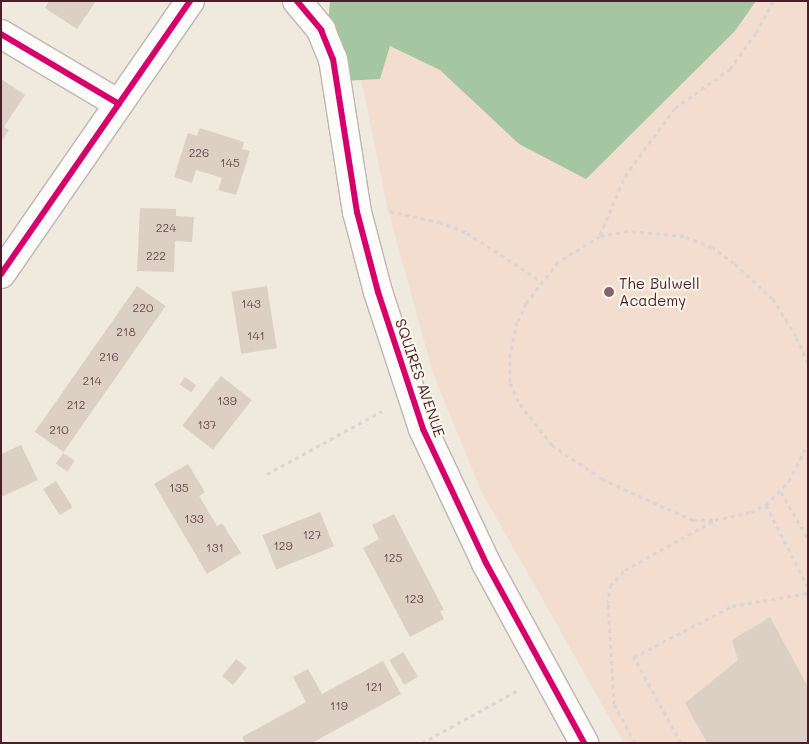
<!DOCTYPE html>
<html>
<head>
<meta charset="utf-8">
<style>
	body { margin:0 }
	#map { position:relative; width:809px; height:744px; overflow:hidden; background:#f0e9de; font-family:Mali,sans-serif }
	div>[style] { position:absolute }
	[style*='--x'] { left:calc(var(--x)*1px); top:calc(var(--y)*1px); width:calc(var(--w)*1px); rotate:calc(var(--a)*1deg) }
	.built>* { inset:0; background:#f3ddce }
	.forest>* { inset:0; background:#a4c7a2 }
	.building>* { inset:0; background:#dcd0c5; transform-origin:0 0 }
	.path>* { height:3px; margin-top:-1.5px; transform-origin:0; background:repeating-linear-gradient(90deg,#d9d5d3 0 4px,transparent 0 8px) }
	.roads { filter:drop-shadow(1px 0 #beb6b0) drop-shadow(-1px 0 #beb6b0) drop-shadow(0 1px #beb6b0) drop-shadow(0 -1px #beb6b0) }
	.minor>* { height:28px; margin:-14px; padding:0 14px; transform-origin:14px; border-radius:14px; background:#fdfcfa }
	.cycleway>* { height:6px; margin:-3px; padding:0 3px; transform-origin:3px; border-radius:3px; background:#d6006c }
	.dots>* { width:14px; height:14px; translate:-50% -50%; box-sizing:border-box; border:2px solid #fbf7ec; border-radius:50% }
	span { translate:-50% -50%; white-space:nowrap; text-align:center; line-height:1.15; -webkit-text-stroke:4px #fbf7ec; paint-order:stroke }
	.number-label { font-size:12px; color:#6e4b52 }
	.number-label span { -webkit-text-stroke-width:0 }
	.poi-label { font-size:15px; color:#4a1f2b }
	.left { translate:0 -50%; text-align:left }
	.street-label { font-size:15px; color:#4a1f2b }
	.frame { position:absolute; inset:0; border:2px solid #4a1f2b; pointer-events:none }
</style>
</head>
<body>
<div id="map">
	<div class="built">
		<i style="clip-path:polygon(379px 1px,808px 1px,808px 743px,624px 743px,481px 491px,433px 373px,388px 210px,360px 74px)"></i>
	</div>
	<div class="forest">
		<i style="clip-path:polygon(330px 1px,756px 1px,735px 31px,586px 179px,519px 144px,440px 70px,390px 46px,380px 79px,344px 81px,328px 26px)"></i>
	</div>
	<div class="building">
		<i style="clip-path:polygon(49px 1px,96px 1px,77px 29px,45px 8px)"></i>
		<i style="clip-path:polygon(1px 79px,25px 95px,4px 127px,9px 130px,1px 142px)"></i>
		<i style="clip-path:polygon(200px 128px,244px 142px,242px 149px,250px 151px,236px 195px,218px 190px,222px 178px,196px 170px,192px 183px,174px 177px,188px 133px,197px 136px)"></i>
		<i style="clip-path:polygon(140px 208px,176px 209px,176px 216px,194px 217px,192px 242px,175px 241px,174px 272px,137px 271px)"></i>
		<i style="left:137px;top:286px;width:35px;height:178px;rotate:35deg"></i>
		<i style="left:267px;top:286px;width:63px;height:36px;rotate:81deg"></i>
		<i style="left:221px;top:376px;width:39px;height:63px;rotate:38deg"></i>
		<i style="left:185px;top:377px;width:14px;height:9px;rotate:36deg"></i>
		<i style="clip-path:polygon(21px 445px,38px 480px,1px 497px,1px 454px)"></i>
		<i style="left:63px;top:453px;width:14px;height:13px;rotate:34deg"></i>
		<i style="clip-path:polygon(188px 464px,205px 492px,199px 496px,217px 526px,222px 523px,241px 553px,207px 574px,154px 484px)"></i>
		<i style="left:56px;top:481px;width:31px;height:15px;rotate:58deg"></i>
		<i style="left:320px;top:512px;width:37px;height:62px;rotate:68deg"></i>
		<i style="clip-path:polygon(394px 514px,444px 610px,440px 611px,444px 619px,410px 637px,363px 548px,379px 539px,372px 525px)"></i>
		<i style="clip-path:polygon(770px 617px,808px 687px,808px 743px,707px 743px,685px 703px,738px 660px,732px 640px)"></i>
		<i style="left:403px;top:652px;width:29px;height:16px;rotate:59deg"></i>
		<i style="left:236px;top:659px;width:14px;height:22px;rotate:39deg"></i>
		<i style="clip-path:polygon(383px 661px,401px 694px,312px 743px,245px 743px,242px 737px,306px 702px,293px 677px,308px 669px,322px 694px)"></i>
	</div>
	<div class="path">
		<i style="--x:390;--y:211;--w:50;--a:12.7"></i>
		<i style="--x:439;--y:222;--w:30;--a:21"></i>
		<i style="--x:467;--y:233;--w:88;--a:33"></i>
		<i style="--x:600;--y:235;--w:64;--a:-67"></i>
		<i style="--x:625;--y:176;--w:84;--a:-53.7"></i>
		<i style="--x:675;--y:108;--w:67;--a:-35.3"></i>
		<i style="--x:730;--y:69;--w:44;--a:-54.2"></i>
		<i style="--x:756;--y:33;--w:36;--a:-62"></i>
		<i style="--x:808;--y:363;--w:30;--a:-114"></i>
		<i style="--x:796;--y:336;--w:44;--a:-121.9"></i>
		<i style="--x:773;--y:299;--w:53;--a:-137.3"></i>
		<i style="--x:734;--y:263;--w:27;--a:-144"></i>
		<i style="--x:712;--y:247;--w:30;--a:-159"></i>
		<i style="--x:684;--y:236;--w:56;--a:-174.9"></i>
		<i style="--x:628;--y:231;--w:28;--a:170"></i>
		<i style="--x:600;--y:236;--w:49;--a:148.2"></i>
		<i style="--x:558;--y:262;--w:52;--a:128"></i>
		<i style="--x:526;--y:303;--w:21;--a:115"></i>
		<i style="--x:517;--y:322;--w:33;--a:102"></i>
		<i style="--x:510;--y:354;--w:29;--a:90"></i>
		<i style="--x:510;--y:383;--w:23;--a:65"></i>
		<i style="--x:520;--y:404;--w:52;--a:52"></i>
		<i style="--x:552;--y:445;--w:60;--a:34.2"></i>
		<i style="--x:602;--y:479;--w:100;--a:24.3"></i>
		<i style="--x:693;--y:520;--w:22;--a:0"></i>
		<i style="--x:715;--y:520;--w:37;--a:-13"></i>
		<i style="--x:751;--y:512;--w:17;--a:-25"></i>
		<i style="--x:766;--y:505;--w:33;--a:-46"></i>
		<i style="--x:789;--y:481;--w:42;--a:-62.8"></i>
		<i style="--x:267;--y:474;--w:131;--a:-28.7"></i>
		<i style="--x:781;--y:492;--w:54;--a:60.1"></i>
		<i style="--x:766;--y:505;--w:92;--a:62.9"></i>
		<i style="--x:422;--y:743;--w:110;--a:-28.9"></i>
		<i style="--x:635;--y:743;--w:44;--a:-118.3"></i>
		<i style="--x:614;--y:704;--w:100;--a:-93.4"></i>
		<i style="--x:608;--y:604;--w:18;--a:-84"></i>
		<i style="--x:610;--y:586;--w:22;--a:-47"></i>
		<i style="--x:625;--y:570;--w:103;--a:-29.1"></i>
		<i style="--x:681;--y:743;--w:98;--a:-118.7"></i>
		<i style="--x:634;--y:657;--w:110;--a:-27.5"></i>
		<i style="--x:732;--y:606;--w:77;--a:-9.7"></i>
	</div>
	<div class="roads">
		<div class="minor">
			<i style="--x:297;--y:1;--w:38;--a:50"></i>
			<i style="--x:321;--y:30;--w:31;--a:68"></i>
			<i style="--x:333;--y:59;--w:155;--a:81.1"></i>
			<i style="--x:357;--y:212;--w:83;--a:75.3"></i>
			<i style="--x:378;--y:292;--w:144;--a:71.8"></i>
			<i style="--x:423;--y:429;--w:148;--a:64.8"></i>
			<i style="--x:486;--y:563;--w:205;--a:61.4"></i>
			<i style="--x:1;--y:34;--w:137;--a:30.7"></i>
			<i style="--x:1;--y:274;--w:332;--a:-55.3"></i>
		</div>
	</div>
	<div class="cycleway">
		<i style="--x:297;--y:1;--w:38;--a:50"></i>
		<i style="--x:321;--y:30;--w:31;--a:68"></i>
		<i style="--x:333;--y:59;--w:155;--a:81.1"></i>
		<i style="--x:357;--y:212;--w:83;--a:75.3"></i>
		<i style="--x:378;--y:292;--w:144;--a:71.8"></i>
		<i style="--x:423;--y:429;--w:148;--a:64.8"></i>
		<i style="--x:486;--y:563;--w:205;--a:61.4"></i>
		<i style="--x:1;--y:34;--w:137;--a:30.7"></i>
		<i style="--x:1;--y:274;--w:332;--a:-55.3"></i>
	</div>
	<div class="dots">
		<i style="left:609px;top:292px;background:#84666a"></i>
	</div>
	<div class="number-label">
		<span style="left:199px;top:153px">226</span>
		<span style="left:230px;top:163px">145</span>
		<span style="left:166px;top:228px">224</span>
		<span style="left:156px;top:256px">222</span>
		<span style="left:251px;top:304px">143</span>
		<span style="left:143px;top:308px">220</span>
		<span style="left:126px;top:332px">218</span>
		<span style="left:256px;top:336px">141</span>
		<span style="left:109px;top:357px">216</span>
		<span style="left:92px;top:381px">214</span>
		<span style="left:227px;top:401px">139</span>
		<span style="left:76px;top:405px">212</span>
		<span style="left:207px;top:425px">137</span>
		<span style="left:59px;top:430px">210</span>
		<span style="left:179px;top:488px">135</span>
		<span style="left:194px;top:519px">133</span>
		<span style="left:312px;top:535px">127</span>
		<span style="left:283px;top:546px">129</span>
		<span style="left:215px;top:548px">131</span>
		<span style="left:393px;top:558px">125</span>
		<span style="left:414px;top:599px">123</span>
		<span style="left:374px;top:687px">121</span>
		<span style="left:339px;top:706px">119</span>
	</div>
	<div class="poi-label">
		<span class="left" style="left:619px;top:292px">The Bulwell<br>Academy</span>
	</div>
	<div class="street-label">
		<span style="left:420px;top:378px;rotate:71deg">SQUIRES AVENUE</span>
	</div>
	<div class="frame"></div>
</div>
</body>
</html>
